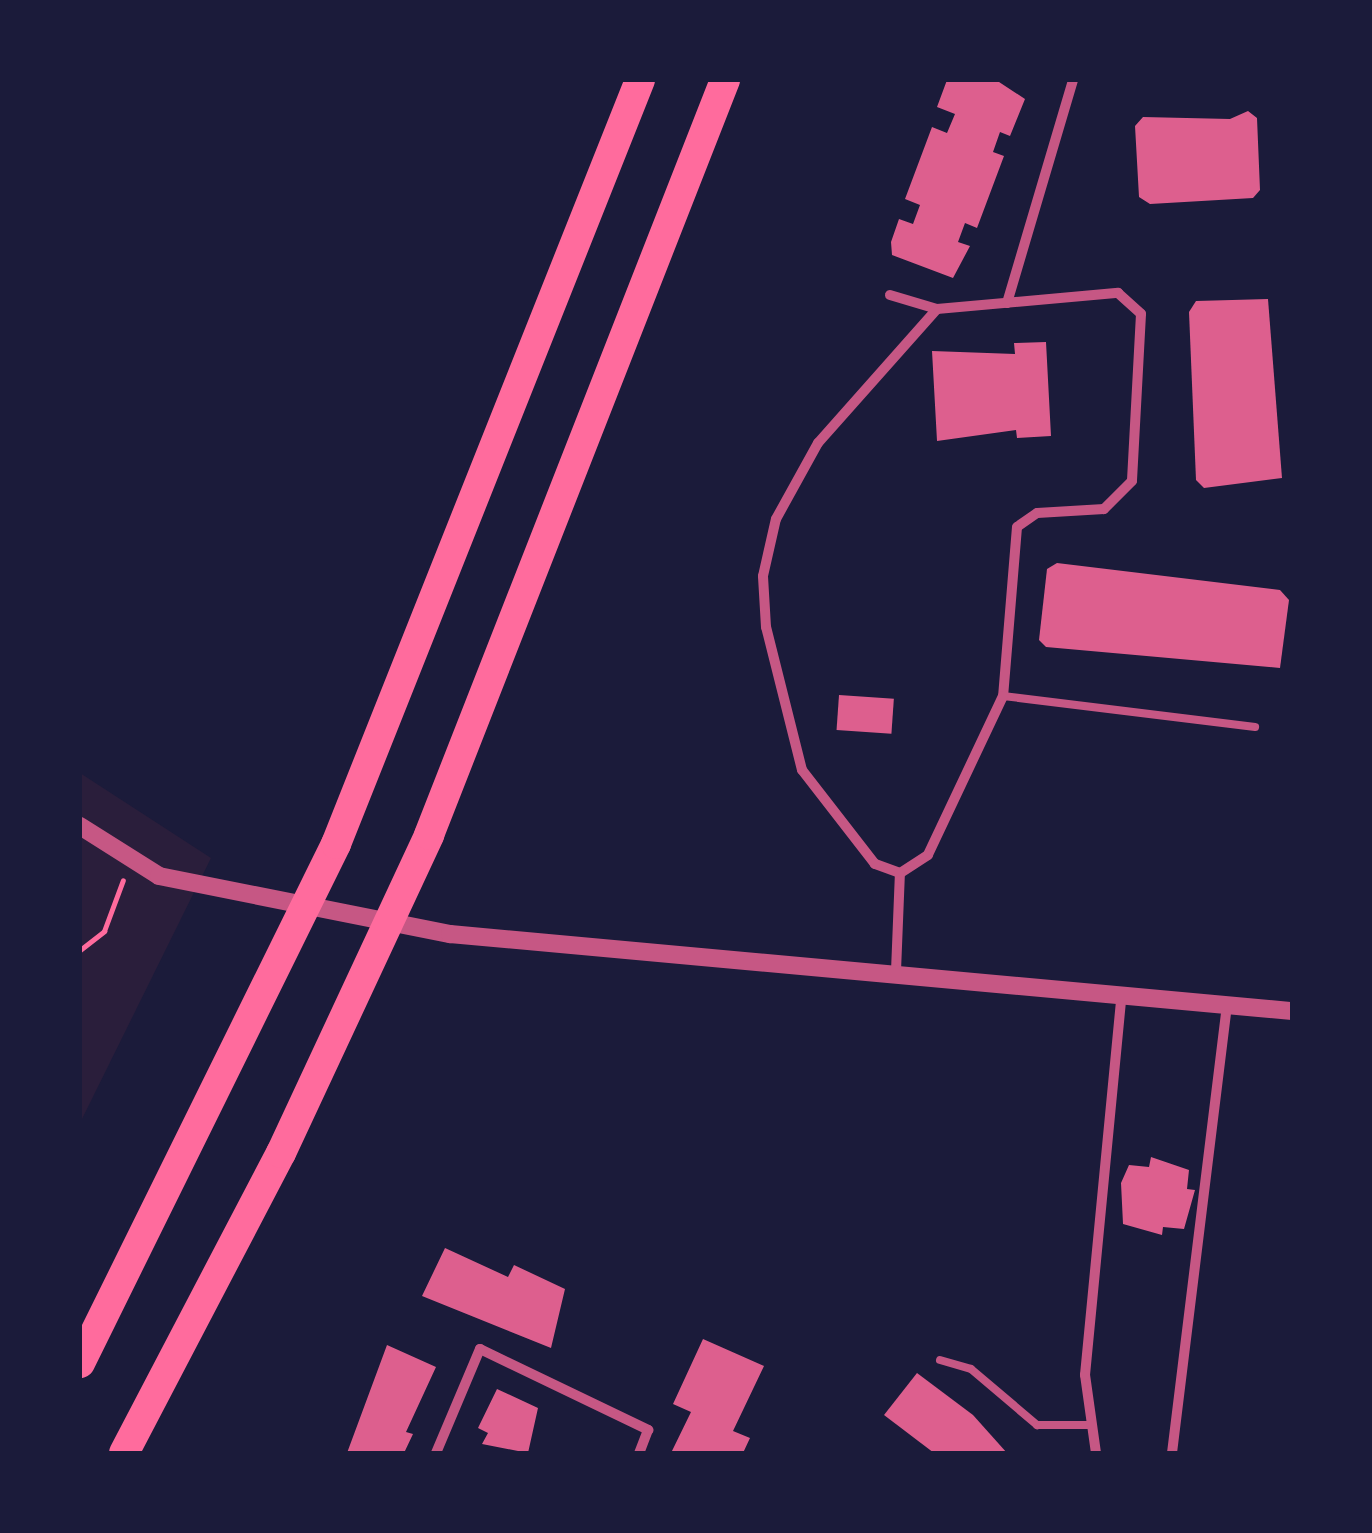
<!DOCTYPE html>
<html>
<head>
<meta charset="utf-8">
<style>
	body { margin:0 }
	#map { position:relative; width:1372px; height:1533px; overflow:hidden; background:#1b1b3a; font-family:"PT Sans",sans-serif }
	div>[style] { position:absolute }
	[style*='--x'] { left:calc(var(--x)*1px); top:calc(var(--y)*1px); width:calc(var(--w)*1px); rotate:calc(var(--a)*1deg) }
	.green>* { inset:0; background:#2a1e3b }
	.building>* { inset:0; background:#dd5f8e; transform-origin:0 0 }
	.path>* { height:5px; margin:-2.5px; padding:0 2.5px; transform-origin:2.5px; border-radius:2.5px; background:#ff6b9d }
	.service>* { height:8px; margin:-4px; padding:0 4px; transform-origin:4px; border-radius:4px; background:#c65784 }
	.minor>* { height:10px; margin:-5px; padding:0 5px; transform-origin:5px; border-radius:5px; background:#c65784 }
	.tertiary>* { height:18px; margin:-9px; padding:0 9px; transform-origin:9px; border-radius:9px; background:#c65784 }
	.motorway>* { height:30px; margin:-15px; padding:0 15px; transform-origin:15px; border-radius:15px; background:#ff6b9d }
	span { translate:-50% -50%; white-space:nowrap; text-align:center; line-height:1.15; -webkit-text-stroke:10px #1b1b3a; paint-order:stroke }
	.frame { position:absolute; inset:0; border:82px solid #1b1b3a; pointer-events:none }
</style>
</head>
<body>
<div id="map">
	<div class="green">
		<i style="clip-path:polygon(80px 773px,211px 858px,80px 1123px)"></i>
	</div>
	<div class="building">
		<i style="clip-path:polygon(947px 80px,996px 80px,1025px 99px,1010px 136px,1000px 132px,993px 152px,1004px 156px,977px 228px,965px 223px,958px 242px,970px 246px,953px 278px,892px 255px,891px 242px,899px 219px,913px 224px,920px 205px,905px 199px,932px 127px,947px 133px,955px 114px,937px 107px)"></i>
		<i style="clip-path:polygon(1248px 111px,1257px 118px,1260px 190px,1253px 198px,1150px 204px,1139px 197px,1135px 126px,1143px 117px,1230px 119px)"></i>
		<i style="clip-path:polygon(1268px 299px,1282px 478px,1204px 488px,1196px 480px,1189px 312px,1196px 301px)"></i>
		<i style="clip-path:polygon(1046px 342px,1051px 436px,1017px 438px,1016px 430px,937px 441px,932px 351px,1015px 354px,1014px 343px)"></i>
		<i style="clip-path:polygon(1057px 563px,1280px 590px,1289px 600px,1280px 668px,1046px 647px,1039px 640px,1047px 569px)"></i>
		<i style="left:839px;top:695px;width:55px;height:35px;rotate:4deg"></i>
		<i style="clip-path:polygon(1151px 1157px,1189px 1170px,1187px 1189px,1195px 1190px,1184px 1229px,1163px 1227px,1162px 1235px,1123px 1224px,1121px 1183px,1129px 1165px,1149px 1167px)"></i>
		<i style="clip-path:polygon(445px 1248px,508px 1277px,514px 1265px,565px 1289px,551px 1348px,422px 1296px)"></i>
		<i style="clip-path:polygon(703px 1339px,764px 1366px,733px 1431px,750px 1438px,743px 1453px,671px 1453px,691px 1412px,673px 1404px)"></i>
		<i style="clip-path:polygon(387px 1345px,436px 1367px,406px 1432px,413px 1434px,404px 1453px,347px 1453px)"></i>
		<i style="clip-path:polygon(917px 1373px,973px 1415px,1007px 1453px,934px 1453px,884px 1415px)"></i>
		<i style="clip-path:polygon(497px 1389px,538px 1408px,528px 1453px,482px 1444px,488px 1433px,478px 1428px)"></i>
	</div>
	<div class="path">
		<i style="--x:80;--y:950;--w:31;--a:-38"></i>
		<i style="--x:104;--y:931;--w:54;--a:-69.6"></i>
	</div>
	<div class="service">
		<i style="--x:1003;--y:696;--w:254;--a:7"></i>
		<i style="--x:940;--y:1360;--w:32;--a:16"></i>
		<i style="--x:971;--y:1369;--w:87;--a:40.3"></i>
		<i style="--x:1037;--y:1425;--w:55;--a:0"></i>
	</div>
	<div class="minor">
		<i style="--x:890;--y:295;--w:49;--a:16.6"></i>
		<i style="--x:937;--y:309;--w:182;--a:-5.1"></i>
		<i style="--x:1118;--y:293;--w:31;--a:42"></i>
		<i style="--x:1141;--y:314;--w:167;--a:93.1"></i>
		<i style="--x:1132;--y:481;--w:40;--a:135"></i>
		<i style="--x:1104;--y:509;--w:67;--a:176.6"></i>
		<i style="--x:1037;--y:513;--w:24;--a:145"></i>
		<i style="--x:1017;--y:527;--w:170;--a:94.7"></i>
		<i style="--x:1003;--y:696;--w:176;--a:115.3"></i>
		<i style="--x:928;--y:855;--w:33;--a:147"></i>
		<i style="--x:900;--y:873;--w:27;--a:-160"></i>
		<i style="--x:875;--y:864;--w:119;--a:-127.8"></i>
		<i style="--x:802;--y:770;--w:147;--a:-104.1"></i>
		<i style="--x:766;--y:627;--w:51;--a:-93.4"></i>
		<i style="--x:763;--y:576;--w:58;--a:-77.2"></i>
		<i style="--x:776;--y:519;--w:87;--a:-61.1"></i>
		<i style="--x:818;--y:443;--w:179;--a:-48.4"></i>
		<i style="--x:1007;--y:303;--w:233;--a:-73.5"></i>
		<i style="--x:896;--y:971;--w:98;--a:-87.7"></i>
		<i style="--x:436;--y:1453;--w:113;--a:-67.1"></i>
		<i style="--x:480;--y:1349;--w:187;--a:25.7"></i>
		<i style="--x:648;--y:1430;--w:25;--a:111"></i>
		<i style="--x:1096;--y:1453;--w:79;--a:-98"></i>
		<i style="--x:1085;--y:1375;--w:383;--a:-84.5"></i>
		<i style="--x:1172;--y:1453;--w:452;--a:-83"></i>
	</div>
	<div class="tertiary">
		<i style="--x:80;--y:826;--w:93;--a:32.3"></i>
		<i style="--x:159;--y:876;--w:297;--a:11.3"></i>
		<i style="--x:450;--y:934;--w:846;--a:5.23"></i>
	</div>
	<div class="motorway">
		<i style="--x:80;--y:1363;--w:579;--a:-63.74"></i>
		<i style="--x:336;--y:844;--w:822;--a:-68.3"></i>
		<i style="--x:124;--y:1453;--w:339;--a:-62.4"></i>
		<i style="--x:281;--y:1153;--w:351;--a:-65"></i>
		<i style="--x:429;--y:835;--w:811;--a:-68.59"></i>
	</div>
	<div class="frame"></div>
</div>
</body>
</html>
